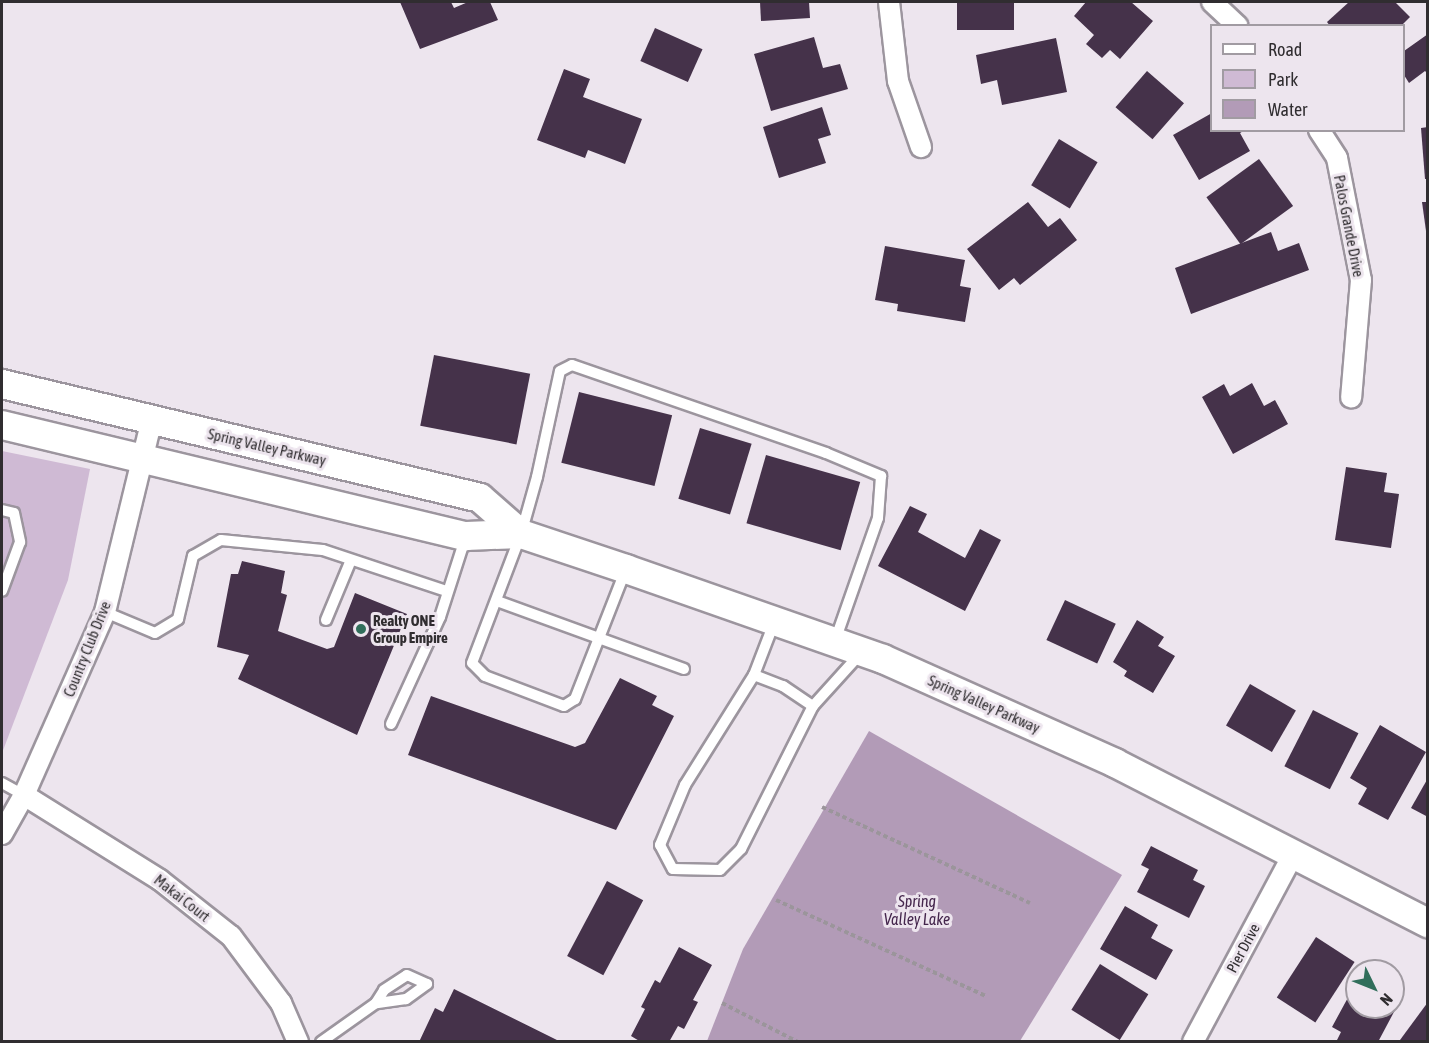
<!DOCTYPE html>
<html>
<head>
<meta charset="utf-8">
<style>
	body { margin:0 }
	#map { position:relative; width:1429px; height:1043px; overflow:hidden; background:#ede5ee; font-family:"Asap Condensed",sans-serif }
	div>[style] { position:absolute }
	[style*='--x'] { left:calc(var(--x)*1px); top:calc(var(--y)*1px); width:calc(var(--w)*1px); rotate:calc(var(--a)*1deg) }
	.green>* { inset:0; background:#cfbad4 }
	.water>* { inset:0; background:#b29bb7 }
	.building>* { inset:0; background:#45324a; transform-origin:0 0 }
	.path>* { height:4px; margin-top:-2px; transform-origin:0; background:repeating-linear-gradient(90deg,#9b959b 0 4.5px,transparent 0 7.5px) }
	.roads { filter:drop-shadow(2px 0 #9c959e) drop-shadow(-2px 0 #9c959e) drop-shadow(0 2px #9c959e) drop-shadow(0 -2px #9c959e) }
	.lane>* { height:10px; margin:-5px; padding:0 5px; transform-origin:5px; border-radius:5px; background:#fff }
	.street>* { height:20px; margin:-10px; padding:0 10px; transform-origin:10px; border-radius:10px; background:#fff }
	.secondary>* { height:28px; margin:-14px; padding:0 14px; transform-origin:14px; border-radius:14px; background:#fff }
	.dots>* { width:16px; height:16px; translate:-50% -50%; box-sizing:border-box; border:3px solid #ede5ee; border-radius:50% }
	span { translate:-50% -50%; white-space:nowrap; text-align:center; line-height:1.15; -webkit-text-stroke:6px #ede5ee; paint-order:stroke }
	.street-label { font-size:15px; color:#302d30 }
	.poi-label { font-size:15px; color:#302d30; font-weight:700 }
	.left { translate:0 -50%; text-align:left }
	.water-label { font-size:16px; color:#44254c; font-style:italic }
	.frame { position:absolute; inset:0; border:3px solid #302d30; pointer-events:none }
	.legend { position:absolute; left:1210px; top:24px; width:195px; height:108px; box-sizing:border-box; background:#ede5ee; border:2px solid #a19ba2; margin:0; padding:8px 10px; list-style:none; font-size:18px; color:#302d30 }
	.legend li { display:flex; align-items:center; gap:12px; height:30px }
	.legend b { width:30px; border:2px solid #a19ba2 }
	.north { position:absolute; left:1345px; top:959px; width:60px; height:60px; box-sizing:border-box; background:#ede5ee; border:2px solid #a19ba2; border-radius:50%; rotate:133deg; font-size:16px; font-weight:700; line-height:24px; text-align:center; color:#302d30 }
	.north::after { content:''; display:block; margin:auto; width:21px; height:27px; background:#316e5b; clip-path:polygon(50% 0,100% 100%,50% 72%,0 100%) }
</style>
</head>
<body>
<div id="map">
	<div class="green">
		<i style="clip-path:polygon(2px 451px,90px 469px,68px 580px,2px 753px)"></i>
	</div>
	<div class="water">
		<i style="clip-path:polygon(869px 731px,1122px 875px,1020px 1041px,707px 1041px,743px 949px)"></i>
	</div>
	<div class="building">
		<i style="clip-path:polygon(400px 2px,451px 2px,454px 8px,468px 2px,490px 2px,498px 20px,420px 49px)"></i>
		<i style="clip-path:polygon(760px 2px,809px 2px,810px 18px,761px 21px)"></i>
		<i style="left:957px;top:2px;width:57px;height:28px"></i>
		<i style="clip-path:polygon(1086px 2px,1131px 2px,1153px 21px,1120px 59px,1110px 50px,1102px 58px,1086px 44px,1094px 35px,1074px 16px)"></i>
		<i style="clip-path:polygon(1349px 2px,1395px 2px,1410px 17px,1401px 26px,1330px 26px,1327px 22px)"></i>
		<i style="left:655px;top:28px;width:52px;height:36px;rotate:24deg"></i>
		<i style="clip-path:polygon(1428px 34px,1428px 74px,1425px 71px,1409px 83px,1404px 75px,1404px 51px)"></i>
		<i style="clip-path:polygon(814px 37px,823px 68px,840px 64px,848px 89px,771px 111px,754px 54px)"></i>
		<i style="clip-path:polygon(1056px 38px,1067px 92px,1002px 105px,997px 80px,981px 84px,976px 55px)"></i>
		<i style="clip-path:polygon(564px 69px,590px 79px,583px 97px,642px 119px,625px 164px,588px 150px,585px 158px,537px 140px)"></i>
		<i style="left:1147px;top:71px;width:49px;height:48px;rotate:41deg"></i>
		<i style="clip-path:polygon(822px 107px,831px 135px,818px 139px,826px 163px,779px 178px,763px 127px)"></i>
		<i style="clip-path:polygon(1212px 113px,1212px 130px,1245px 130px,1240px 133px,1250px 151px,1199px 180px,1173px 135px)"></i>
		<i style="clip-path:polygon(1428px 127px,1428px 179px,1425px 179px,1421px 128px)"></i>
		<i style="left:1059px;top:139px;width:45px;height:54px;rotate:31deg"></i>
		<i style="left:1259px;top:159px;width:58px;height:65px;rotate:54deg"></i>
		<i style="clip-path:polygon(1028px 202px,1048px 227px,1060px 218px,1077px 240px,1020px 285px,1014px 278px,999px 290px,967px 249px)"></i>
		<i style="clip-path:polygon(1422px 202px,1428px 202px,1428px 231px,1426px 231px)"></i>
		<i style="clip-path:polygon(1271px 232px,1278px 251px,1299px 243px,1309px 270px,1191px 314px,1175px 268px)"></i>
		<i style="clip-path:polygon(885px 246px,965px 260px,960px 286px,971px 288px,965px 322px,897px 311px,898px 304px,875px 300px)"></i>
		<i style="left:434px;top:355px;width:98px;height:72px;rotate:11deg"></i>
		<i style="clip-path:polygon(1252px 383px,1264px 406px,1275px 400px,1288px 424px,1233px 454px,1202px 397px,1224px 384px,1230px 396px)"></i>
		<i style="left:579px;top:392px;width:96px;height:73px;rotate:14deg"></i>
		<i style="left:700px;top:428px;width:54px;height:74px;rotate:17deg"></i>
		<i style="left:766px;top:455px;width:98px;height:71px;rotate:16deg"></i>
		<i style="clip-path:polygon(1346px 467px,1387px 473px,1384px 492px,1399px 494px,1391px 548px,1335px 540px)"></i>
		<i style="clip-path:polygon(910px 506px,927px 514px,918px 532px,965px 558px,980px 529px,1001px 540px,965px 611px,878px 566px)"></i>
		<i style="clip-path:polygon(242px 561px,285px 571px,281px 593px,287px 595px,278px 631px,327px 649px,334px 647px,355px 593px,407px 614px,357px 735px,238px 679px,249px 655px,217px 647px,231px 574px,238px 574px)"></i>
		<i style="left:1065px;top:600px;width:56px;height:44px;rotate:25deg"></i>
		<i style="clip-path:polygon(1137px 620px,1164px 637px,1158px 646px,1175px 656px,1153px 693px,1124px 676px,1127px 671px,1113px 662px)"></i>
		<i style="clip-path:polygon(620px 678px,657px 696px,652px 705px,674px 716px,616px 830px,408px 755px,431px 696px,575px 747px,585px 743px)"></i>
		<i style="left:1250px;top:684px;width:53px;height:48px;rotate:30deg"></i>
		<i style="left:1313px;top:710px;width:51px;height:63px;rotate:27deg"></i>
		<i style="clip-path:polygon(1380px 725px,1426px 752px,1388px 820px,1358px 804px,1367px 788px,1350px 778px)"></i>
		<i style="clip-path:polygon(1428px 778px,1428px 817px,1411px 808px)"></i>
		<i style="clip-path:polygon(1151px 846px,1198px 870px,1193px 880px,1205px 886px,1189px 918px,1137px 892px,1149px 869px,1141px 865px)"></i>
		<i style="left:607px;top:881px;width:41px;height:85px;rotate:28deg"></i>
		<i style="clip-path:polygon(1125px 906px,1158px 925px,1151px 938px,1173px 950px,1156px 980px,1100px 949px)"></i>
		<i style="left:1316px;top:937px;width:46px;height:72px;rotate:33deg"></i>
		<i style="clip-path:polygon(679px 947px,712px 965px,693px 1000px,698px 1002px,684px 1029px,678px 1026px,669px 1042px,641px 1042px,631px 1036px,645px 1009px,641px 1007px,655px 980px,660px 983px)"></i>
		<i style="left:1100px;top:964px;width:57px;height:54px;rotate:32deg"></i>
		<i style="clip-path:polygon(1357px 981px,1357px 1007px,1395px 1010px,1378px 1042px,1336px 1042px,1341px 1032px,1332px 1027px)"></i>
		<i style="clip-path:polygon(454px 989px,561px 1042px,419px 1042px,435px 1008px,443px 1012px)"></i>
		<i style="clip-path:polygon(1428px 1002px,1428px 1042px,1402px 1042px,1400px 1040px)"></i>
	</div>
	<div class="path">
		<i style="--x:822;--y:807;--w:229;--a:24.8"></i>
		<i style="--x:776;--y:900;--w:231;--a:24.6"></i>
		<i style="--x:722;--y:1003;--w:85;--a:27.2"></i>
	</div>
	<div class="roads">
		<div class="lane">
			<i style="--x:2;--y:510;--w:12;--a:14"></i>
			<i style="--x:14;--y:513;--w:30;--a:78"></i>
			<i style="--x:20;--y:542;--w:52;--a:110.2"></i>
			<i style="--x:626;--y:569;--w:140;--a:111.4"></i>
			<i style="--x:575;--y:699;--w:13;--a:148"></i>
			<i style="--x:564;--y:706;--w:85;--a:-159.2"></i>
			<i style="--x:485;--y:676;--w:18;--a:-135"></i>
			<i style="--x:472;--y:663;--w:138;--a:-69.2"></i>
			<i style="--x:521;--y:534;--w:59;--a:-74.3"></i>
			<i style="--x:537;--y:477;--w:108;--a:-77.8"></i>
			<i style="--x:560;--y:371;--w:13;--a:-27"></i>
			<i style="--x:572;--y:365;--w:269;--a:19.1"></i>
			<i style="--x:826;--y:453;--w:60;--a:22.7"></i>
			<i style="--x:881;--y:476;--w:42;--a:94.1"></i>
			<i style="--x:878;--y:518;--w:130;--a:109.3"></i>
			<i style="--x:497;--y:601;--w:199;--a:20"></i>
			<i style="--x:105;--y:612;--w:54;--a:22.8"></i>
			<i style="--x:155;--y:633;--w:27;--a:-31"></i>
			<i style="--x:178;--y:619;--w:65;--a:-76.6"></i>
			<i style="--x:193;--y:556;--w:32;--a:-30"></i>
			<i style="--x:221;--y:540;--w:102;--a:5.6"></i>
			<i style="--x:323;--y:550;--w:130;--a:18.4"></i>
			<i style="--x:326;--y:620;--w:65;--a:-67.4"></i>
			<i style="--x:774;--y:623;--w:56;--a:111"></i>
			<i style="--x:754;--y:675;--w:130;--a:122.1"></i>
			<i style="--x:685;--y:785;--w:65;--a:112.6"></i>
			<i style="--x:660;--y:845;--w:27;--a:62"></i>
			<i style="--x:673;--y:869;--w:47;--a:1.2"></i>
			<i style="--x:720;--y:870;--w:30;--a:-45"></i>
			<i style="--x:741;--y:849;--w:160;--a:-63.3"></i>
			<i style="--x:813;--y:706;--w:70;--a:-47.9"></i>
			<i style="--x:754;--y:675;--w:31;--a:21"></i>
			<i style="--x:783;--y:686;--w:36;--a:34"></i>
			<i style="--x:391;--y:724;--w:118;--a:-65.4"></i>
			<i style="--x:440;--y:617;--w:85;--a:-72.2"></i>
			<i style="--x:2;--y:783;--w:25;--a:29"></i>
			<i style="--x:321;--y:1042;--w:67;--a:-35.3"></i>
			<i style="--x:376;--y:1003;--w:15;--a:-58"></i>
			<i style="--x:384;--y:990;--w:27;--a:-33"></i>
			<i style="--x:407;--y:975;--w:22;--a:24"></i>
			<i style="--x:427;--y:984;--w:26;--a:144"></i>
			<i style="--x:406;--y:999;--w:30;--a:172"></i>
		</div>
		<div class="street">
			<i style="--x:889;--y:2;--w:80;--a:83.5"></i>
			<i style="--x:898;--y:81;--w:70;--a:70.8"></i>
			<i style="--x:1212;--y:2;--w:35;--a:43"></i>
			<i style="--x:1319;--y:130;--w:33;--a:57"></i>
			<i style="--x:1337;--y:158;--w:124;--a:78.9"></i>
			<i style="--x:1361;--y:280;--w:118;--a:94.8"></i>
			<i style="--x:24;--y:795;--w:160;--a:32"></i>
			<i style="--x:160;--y:880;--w:90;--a:38.3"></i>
			<i style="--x:231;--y:936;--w:84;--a:53.3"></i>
			<i style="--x:281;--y:1003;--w:43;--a:66.4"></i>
			<i style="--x:2;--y:834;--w:45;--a:-60.6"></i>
			<i style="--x:24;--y:795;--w:200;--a:-66.1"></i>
			<i style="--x:105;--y:612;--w:199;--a:-76.3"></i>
			<i style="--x:1193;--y:1042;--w:212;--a:-61.9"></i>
		</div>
		<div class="secondary">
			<i style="--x:2;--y:384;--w:491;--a:13.4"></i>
			<i style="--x:480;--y:498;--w:55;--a:41.3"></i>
			<i style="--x:2;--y:425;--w:477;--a:13.5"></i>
			<i style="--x:466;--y:536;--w:55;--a:-2.1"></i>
			<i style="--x:521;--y:534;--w:111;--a:18.4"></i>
			<i style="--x:626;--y:569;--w:272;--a:19.3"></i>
			<i style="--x:883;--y:659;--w:254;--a:24.1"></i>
			<i style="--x:1115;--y:763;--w:352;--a:27.1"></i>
		</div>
	</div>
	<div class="dots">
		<i style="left:361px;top:629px;background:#316e5b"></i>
	</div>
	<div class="street-label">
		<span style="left:1349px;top:226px;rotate:79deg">Palos Grande Drive</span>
		<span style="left:267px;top:447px;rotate:13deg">Spring Valley Parkway</span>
		<span style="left:87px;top:649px;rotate:-68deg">Country Club Drive</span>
		<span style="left:984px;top:704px;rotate:24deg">Spring Valley Parkway</span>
		<span style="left:182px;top:898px;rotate:38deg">Makai Court</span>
		<span style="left:1243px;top:948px;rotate:-62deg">Pier Drive</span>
	</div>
	<div class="poi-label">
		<span class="left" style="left:373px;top:629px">Realty ONE<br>Group Empire</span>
	</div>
	<div class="water-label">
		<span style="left:917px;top:910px">Spring<br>Valley Lake</span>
	</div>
	<div class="frame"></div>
	<ul class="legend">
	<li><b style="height:8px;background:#fff"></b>Road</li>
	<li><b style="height:16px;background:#cfbad4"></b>Park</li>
	<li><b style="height:16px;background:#b29bb7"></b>Water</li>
	</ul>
	<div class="north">N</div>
</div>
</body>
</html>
